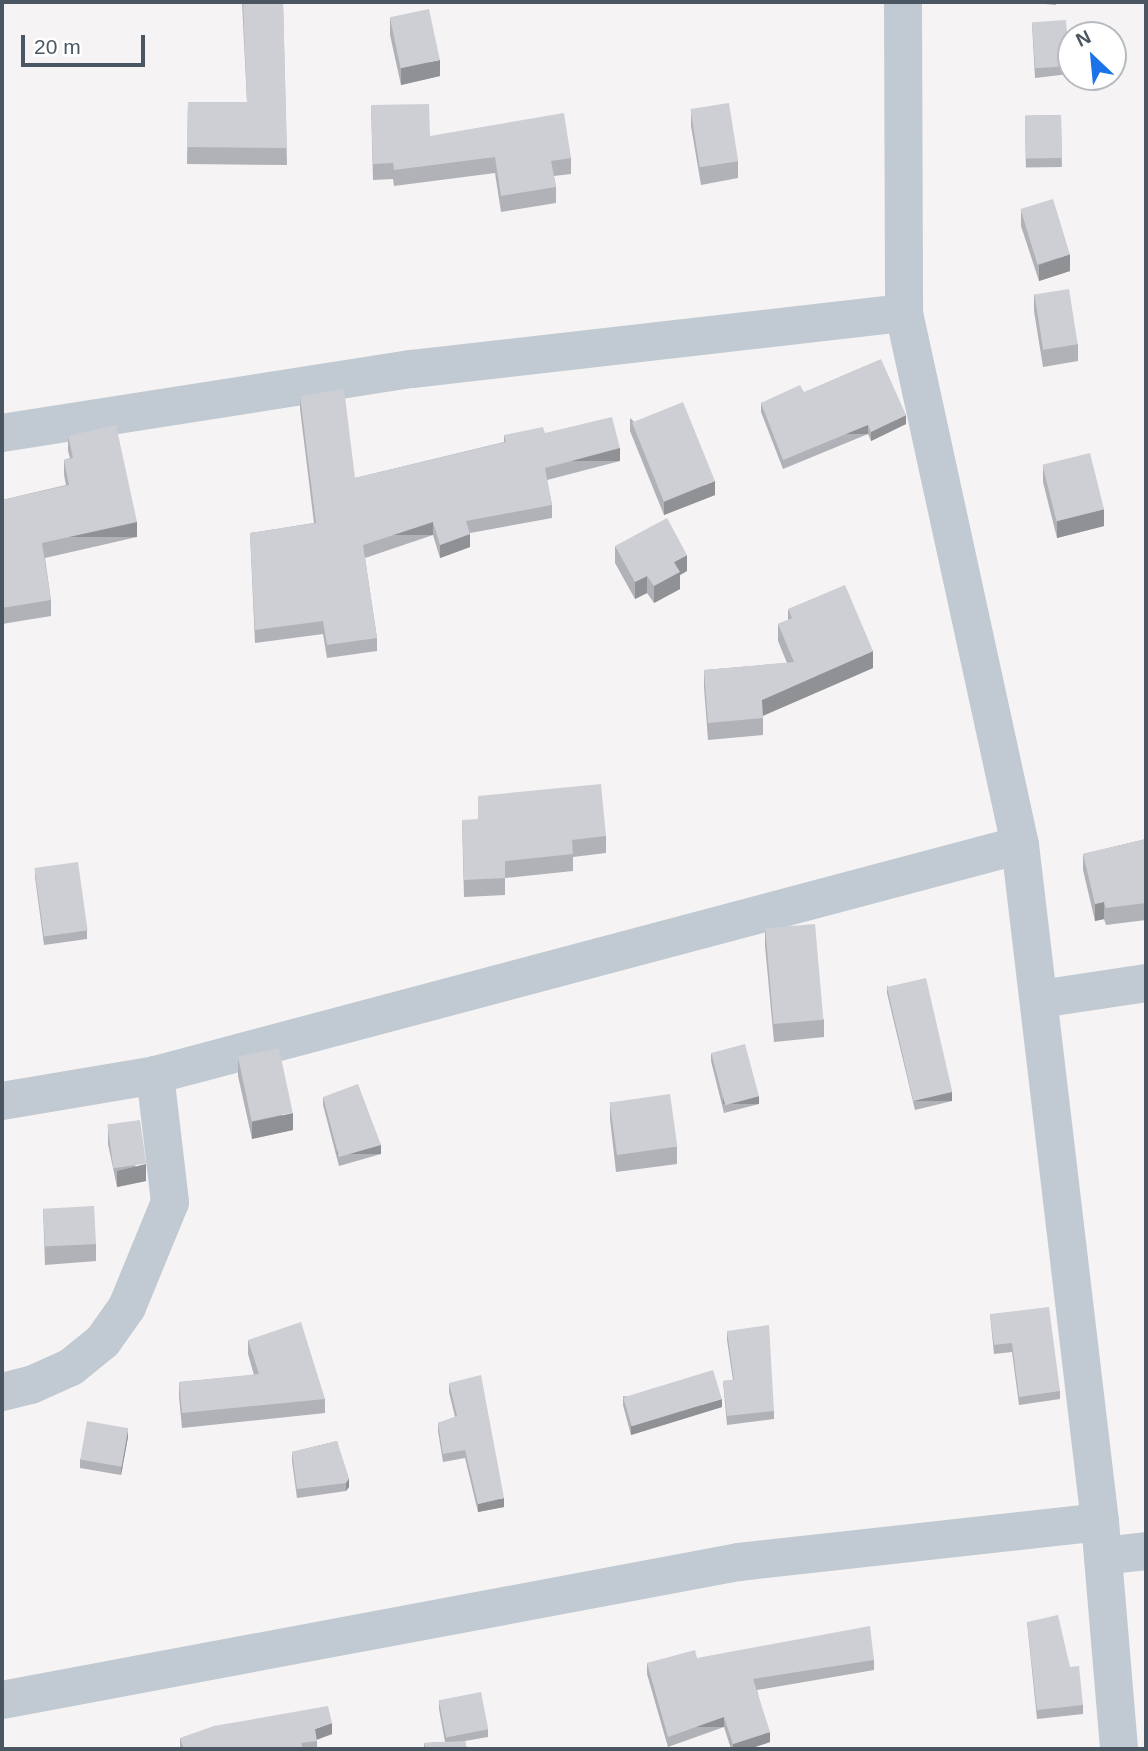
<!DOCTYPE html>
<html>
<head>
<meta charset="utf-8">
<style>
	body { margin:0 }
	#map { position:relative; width:1148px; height:1751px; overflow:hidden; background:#f5f3f3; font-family:Arial,sans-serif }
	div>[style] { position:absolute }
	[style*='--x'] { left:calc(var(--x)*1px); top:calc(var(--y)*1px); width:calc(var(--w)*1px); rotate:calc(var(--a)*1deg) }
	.minor>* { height:38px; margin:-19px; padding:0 19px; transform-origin:19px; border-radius:19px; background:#c1cad2 }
	.wall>* { inset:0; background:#b0b2b7; transform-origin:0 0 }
	.shaded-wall>* { inset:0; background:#909195; transform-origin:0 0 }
	.building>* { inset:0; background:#cdcfd5; transform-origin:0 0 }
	span { translate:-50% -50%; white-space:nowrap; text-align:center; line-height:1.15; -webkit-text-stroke:6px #fff; paint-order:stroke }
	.frame { position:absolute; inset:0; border:4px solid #4a5661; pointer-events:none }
	.north { position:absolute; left:1057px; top:21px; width:70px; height:70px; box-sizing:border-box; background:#fff; border:2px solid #b7bbc0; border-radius:50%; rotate:334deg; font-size:19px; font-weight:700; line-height:28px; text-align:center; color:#4a5661 }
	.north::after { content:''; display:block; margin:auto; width:24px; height:32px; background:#1a73e8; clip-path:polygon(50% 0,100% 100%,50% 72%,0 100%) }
	.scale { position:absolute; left:21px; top:35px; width:124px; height:32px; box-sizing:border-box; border:4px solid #4a5661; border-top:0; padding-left:9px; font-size:21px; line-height:24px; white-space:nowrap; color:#4a5661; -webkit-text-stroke:5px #fff; paint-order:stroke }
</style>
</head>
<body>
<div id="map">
	<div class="minor">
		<i style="--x:903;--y:2;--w:311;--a:89.8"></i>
		<i style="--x:904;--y:313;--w:544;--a:77.7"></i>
		<i style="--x:1020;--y:845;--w:682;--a:83.26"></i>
		<i style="--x:1100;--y:1522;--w:228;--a:85.2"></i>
		<i style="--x:2;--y:433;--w:415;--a:-8.9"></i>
		<i style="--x:412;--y:369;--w:495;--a:-6.5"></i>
		<i style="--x:1040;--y:999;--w:107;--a:-8.6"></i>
		<i style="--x:2;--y:1101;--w:155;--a:-9.6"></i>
		<i style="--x:155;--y:1075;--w:895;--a:-14.89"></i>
		<i style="--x:2;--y:1392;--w:30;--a:-14"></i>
		<i style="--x:31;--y:1385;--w:44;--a:-24.2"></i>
		<i style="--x:71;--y:1367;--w:41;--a:-39.1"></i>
		<i style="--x:103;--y:1341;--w:42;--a:-54.8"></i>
		<i style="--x:127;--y:1307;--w:113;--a:-67.7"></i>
		<i style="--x:170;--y:1202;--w:128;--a:-96.7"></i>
		<i style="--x:1103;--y:1556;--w:43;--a:-6.6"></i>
		<i style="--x:2;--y:1700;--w:750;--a:-10.61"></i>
		<i style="--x:739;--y:1562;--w:363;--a:-6.3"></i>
	</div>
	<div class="wall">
		<i style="clip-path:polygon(242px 2px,283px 2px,287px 165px,187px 164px,188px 102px,247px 102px)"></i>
		<i style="clip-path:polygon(1023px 2px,1056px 2px,1056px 5px)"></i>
		<i style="clip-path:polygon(390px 18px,440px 76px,401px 85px,390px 35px)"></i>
		<i style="clip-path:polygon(1032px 23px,1069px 66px,1069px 74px,1035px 78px)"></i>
		<i style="clip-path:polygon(371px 105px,430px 136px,571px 158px,571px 174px,554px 176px,556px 187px,556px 203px,501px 212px,495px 173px,394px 186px,393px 179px,373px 180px)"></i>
		<i style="clip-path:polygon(691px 110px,738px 161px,738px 178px,701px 185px,691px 126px)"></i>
		<i style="left:1061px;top:115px;width:52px;height:36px;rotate:89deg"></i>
		<i style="clip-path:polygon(1021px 210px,1070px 271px,1039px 281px,1021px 226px)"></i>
		<i style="clip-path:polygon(1034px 294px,1078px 344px,1078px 361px,1043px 367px,1034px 311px)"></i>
		<i style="clip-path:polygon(804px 392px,906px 424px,871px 441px,868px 434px,783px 469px,761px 412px,761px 403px)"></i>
		<i style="clip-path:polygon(300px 396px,355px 478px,504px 442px,504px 435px,545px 433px,620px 461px,547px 480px,552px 505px,552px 518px,470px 533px,470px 547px,440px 558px,433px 535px,365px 558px,377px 638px,377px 651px,327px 658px,323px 634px,255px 643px,250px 533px,314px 523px,300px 409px)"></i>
		<i style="clip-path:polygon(630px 418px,715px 495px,664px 515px,630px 431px)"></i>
		<i style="clip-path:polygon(68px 436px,137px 537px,45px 558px,51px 600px,51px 616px,2px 624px,2px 500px,66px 485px,64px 475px,64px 460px,70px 458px,68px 451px)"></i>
		<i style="clip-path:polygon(1043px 465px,1104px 526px,1057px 538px,1043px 482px)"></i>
		<i style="clip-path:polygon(615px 546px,687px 571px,680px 575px,680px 589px,654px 603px,647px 593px,635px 599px,615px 563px)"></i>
		<i style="clip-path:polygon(788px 609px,873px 668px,763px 716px,763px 735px,708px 740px,704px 687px,704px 670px,787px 663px,778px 641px,778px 624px,788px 620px)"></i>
		<i style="clip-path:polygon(462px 820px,606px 836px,606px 853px,573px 857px,573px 871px,505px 878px,505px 895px,464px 897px)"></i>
		<i style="clip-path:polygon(1146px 839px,1146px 920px,1106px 925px,1104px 919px,1095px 921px,1083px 870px,1083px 854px)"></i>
		<i style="clip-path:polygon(35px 869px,87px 930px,87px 939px,44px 945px,35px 877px)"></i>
		<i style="clip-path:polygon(765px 929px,824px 1020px,824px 1037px,774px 1042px,765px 946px)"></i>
		<i style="clip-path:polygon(887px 985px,952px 1101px,915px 1110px,887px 993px)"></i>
		<i style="clip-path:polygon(711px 1053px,759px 1104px,724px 1113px,711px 1061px)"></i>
		<i style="clip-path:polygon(238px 1059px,293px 1130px,252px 1139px,238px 1076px)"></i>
		<i style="clip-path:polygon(323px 1097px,381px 1154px,339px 1166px,323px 1105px)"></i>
		<i style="clip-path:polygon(610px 1102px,677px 1147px,677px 1164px,616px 1172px,610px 1119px)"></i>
		<i style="clip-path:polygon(108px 1127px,146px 1181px,117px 1187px,108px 1144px)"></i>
		<i style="clip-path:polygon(43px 1209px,96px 1244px,96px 1261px,45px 1265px)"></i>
		<i style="clip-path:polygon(990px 1314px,1060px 1391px,1060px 1399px,1019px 1405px,1012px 1352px,994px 1354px)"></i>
		<i style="clip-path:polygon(727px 1331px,774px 1411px,774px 1419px,727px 1425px,723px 1381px,733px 1380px,727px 1340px)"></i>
		<i style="clip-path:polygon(248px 1340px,325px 1399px,325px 1413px,182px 1428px,179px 1397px,179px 1382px,254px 1375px,248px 1354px)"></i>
		<i style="clip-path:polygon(449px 1383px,504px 1507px,478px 1512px,465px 1458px,443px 1462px,438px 1431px,438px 1423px,455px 1417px,449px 1392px)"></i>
		<i style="clip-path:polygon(623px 1396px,722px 1407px,631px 1435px,623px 1405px)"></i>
		<i style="clip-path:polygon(128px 1437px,121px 1475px,80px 1468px,80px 1459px)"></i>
		<i style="clip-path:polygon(337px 1441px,349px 1487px,346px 1491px,297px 1498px,292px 1461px,292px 1452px)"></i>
		<i style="clip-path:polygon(1027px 1622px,1070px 1667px,1083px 1705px,1083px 1714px,1037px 1719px)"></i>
		<i style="clip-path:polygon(697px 1658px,874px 1660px,874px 1670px,757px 1690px,770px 1742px,749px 1749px,731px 1749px,724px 1727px,668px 1747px,647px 1674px,647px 1663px)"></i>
		<i style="clip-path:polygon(439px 1700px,488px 1729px,488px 1737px,465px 1741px,467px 1749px,424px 1749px,424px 1743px,445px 1742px,439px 1709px)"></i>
		<i style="clip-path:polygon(332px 1734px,317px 1740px,317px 1749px,180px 1749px,180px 1738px)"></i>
	</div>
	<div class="shaded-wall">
		<i style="clip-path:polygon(440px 60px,440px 76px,401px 85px,401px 68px)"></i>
		<i style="clip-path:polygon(1070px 254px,1070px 271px,1039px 281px,1039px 265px)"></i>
		<i style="clip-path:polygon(906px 415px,906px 424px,871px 441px,871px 432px)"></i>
		<i style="left:868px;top:425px;width:9px;height:92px;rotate:90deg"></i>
		<i style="left:620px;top:448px;width:13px;height:78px;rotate:90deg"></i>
		<i style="clip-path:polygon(715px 481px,715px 495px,664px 515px,664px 502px)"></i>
		<i style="clip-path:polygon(1104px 509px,1104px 526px,1057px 538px,1057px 521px)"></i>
		<i style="left:137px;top:522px;width:15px;height:97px;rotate:90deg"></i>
		<i style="left:433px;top:522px;width:13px;height:74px;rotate:90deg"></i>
		<i style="clip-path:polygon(470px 534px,470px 547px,440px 558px,440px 545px)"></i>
		<i style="clip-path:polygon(687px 555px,687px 571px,680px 575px,680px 589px,654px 603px,654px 586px,674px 562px)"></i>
		<i style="clip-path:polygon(647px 576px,647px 593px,635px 599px,635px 582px)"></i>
		<i style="clip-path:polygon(873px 651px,873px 668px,762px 716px,762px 700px)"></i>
		<i style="clip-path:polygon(1104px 902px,1104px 919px,1095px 921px,1095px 904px)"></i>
		<i style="left:952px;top:1092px;width:9px;height:38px;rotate:90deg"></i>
		<i style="left:759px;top:1096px;width:8px;height:36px;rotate:90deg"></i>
		<i style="clip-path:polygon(293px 1113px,293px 1130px,252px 1139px,252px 1122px)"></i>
		<i style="left:381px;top:1145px;width:9px;height:44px;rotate:90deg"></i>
		<i style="clip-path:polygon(146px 1164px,146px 1181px,117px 1187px,117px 1171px)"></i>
		<i style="clip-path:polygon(722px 1399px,722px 1407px,631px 1435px,631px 1426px)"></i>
		<i style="clip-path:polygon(128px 1428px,128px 1437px,121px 1475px,121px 1467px)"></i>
		<i style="clip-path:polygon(349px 1478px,349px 1487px,346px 1491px,346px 1483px)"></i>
		<i style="clip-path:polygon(504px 1498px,504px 1507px,478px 1512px,478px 1504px)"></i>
		<i style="left:724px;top:1717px;width:10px;height:59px;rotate:90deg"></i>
		<i style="clip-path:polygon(332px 1723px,332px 1734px,315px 1740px,315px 1729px)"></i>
		<i style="clip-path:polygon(770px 1732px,770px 1742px,749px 1749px,733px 1749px,733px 1744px)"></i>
	</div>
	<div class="building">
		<i style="clip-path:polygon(243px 2px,283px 2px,287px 148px,187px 147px,188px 102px,247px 102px)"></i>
		<i style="left:429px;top:9px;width:52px;height:40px;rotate:78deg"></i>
		<i style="left:1066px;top:20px;width:46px;height:34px;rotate:86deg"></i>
		<i style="left:729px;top:103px;width:59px;height:39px;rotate:81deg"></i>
		<i style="clip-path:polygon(429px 104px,430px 136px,564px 113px,571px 158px,551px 161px,556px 187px,501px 196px,495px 157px,394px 170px,393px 163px,373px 164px,371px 105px)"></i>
		<i style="left:1061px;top:115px;width:43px;height:36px;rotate:89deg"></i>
		<i style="left:1053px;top:199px;width:58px;height:34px;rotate:73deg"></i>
		<i style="left:1069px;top:289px;width:56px;height:35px;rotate:81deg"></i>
		<i style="clip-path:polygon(881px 359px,906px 415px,871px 432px,868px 425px,783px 460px,761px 403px,800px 385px,804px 392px)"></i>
		<i style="clip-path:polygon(344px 389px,355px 478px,506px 442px,504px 435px,543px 427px,545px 433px,612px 417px,620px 448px,545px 468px,552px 505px,466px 521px,470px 534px,440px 545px,433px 522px,363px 545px,377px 638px,327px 645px,323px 621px,255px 630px,250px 533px,316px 523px,300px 396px)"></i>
		<i style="left:683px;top:402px;width:85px;height:55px;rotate:68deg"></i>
		<i style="clip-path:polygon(116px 425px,137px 522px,42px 543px,51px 600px,2px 608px,2px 500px,69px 485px,64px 460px,73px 458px,68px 436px)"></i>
		<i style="left:1090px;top:453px;width:58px;height:49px;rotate:76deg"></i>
		<i style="clip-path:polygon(667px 518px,687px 555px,674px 562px,680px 572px,654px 586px,647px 576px,635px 582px,615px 546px)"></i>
		<i style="clip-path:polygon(845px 585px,873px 651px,762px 700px,763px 718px,708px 723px,704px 670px,794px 662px,778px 624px,792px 618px,788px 609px)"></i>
		<i style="clip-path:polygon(601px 784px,606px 836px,572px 840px,573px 854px,505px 861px,505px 878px,464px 880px,462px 820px,478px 819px,478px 796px)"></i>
		<i style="clip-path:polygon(1146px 839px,1146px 903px,1106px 908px,1104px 902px,1095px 904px,1083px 854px)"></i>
		<i style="left:78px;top:862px;width:69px;height:44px;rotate:82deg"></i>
		<i style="left:815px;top:924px;width:96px;height:50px;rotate:85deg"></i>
		<i style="left:926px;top:978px;width:117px;height:40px;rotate:77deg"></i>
		<i style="left:745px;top:1044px;width:54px;height:35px;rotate:75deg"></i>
		<i style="left:279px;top:1048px;width:66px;height:42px;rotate:78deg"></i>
		<i style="clip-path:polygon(358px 1084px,381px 1145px,339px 1157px,323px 1097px)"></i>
		<i style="left:670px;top:1094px;width:53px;height:61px;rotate:82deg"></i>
		<i style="left:140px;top:1120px;width:44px;height:33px;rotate:82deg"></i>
		<i style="left:94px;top:1206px;width:38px;height:51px;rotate:87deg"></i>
		<i style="clip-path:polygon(1049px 1307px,1060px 1391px,1019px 1397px,1012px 1343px,994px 1345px,990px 1314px)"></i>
		<i style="clip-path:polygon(301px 1322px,325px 1399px,182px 1413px,179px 1382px,259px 1374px,248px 1340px)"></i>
		<i style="clip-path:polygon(769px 1325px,774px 1411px,727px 1416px,723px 1381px,734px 1380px,727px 1331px)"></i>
		<i style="left:713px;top:1370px;width:30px;height:94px;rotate:73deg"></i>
		<i style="clip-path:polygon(481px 1375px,504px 1498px,478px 1504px,465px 1450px,443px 1454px,438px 1423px,457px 1416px,449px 1383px)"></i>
		<i style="left:87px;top:1421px;width:42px;height:39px;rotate:10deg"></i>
		<i style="clip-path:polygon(337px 1441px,349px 1478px,346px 1483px,297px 1489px,292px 1452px)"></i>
		<i style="clip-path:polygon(1058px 1615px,1070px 1667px,1079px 1666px,1083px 1705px,1037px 1710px,1027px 1622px)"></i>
		<i style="clip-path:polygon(870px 1626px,874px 1660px,753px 1679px,770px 1732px,733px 1744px,724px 1717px,668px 1737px,647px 1663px,695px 1650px,697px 1658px)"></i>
		<i style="left:481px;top:1692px;width:38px;height:43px;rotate:79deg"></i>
		<i style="clip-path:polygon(328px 1706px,332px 1723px,315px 1729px,317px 1741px,301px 1743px,303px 1749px,265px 1749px,264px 1748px,260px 1749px,184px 1749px,180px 1738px,214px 1726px)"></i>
		<i style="clip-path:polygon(465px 1741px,467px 1749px,426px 1749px,424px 1743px)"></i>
	</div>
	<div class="frame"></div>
	<div class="north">N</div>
	<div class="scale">20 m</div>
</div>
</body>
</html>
